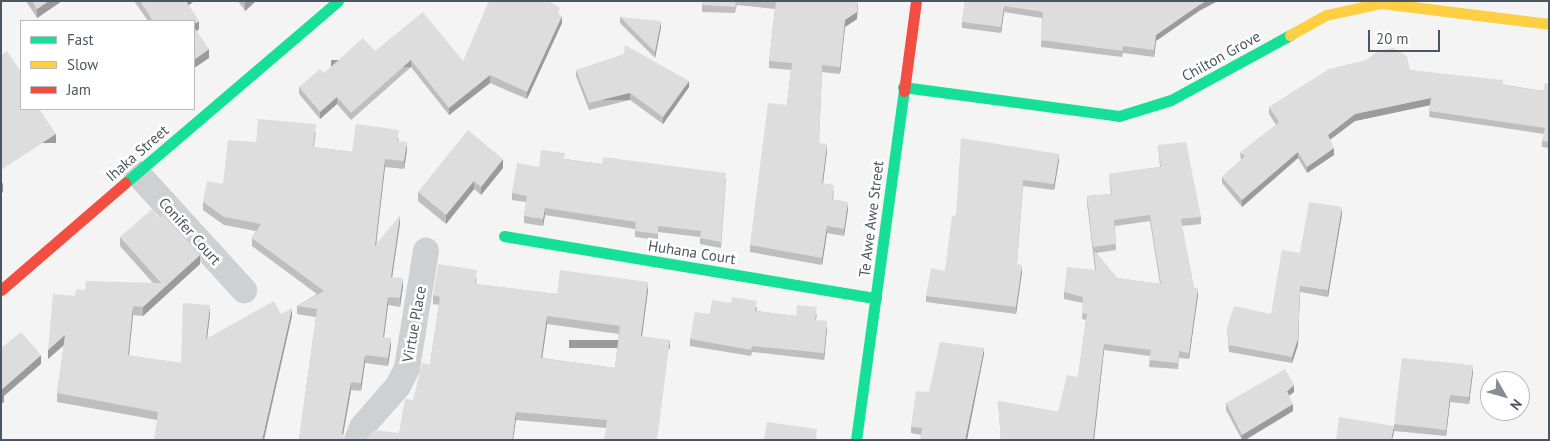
<!DOCTYPE html>
<html>
<head>
<meta charset="utf-8">
<style>
	body { margin:0 }
	#map { position:relative; width:1550px; height:441px; overflow:hidden; background:#f4f4f4; font-family:"PT Sans",sans-serif }
	div>[style] { position:absolute }
	[style*='--x'] { left:calc(var(--x)*1px); top:calc(var(--y)*1px); width:calc(var(--w)*1px); rotate:calc(var(--a)*1deg) }
	.street>* { height:26px; margin:-13px; padding:0 13px; transform-origin:13px; border-radius:13px; background:#ced0d2 }
	.fast>* { height:11px; margin:-5.5px; padding:0 5.5px; transform-origin:5.5px; border-radius:5.5px; background:#16e098 }
	.slow>* { height:11px; margin:-5.5px; padding:0 5.5px; transform-origin:5.5px; border-radius:5.5px; background:#ffcf43 }
	.jam>* { height:11px; margin:-5.5px; padding:0 5.5px; transform-origin:5.5px; border-radius:5.5px; background:#f24e42 }
	.wall>* { inset:0; background:#bebebf }
	.shaded-wall>* { inset:0; background:#9b9b9b; transform-origin:0 0 }
	.building>* { inset:0; background:#ddddde }
	span { translate:-50% -50%; white-space:nowrap; text-align:center; line-height:1.15; -webkit-text-stroke:5px #fff; paint-order:stroke }
	.street-label { font-size:15px; color:#4a5661 }
	.frame { position:absolute; inset:0; border:2px solid #4a5661; pointer-events:none }
	.legend { position:absolute; left:20px; top:20px; width:175px; height:90px; box-sizing:border-box; background:#fff; border:1px solid #b7bbc0; margin:0; padding:6px 9px; list-style:none; font-size:15px; color:#4a5661 }
	.legend li { display:flex; align-items:center; gap:10px; height:25px }
	.legend b { width:25px; border:1px solid #b7bbc0 }
	.north { position:absolute; left:1480px; top:371px; width:50px; height:50px; box-sizing:border-box; background:#fff; border:1px solid #b7bbc0; border-radius:50%; rotate:128deg; font-size:14px; font-weight:700; line-height:20px; text-align:center; color:#4a5661 }
	.north::after { content:''; display:block; margin:auto; width:18px; height:22px; background:#868d94; clip-path:polygon(50% 0,100% 100%,50% 72%,0 100%) }
	.scale { position:absolute; left:1368px; top:30px; width:72px; height:22px; box-sizing:border-box; border:2px solid #4a5661; border-top:0; padding-left:6px; font-size:15px; line-height:18px; white-space:nowrap; color:#4a5661; -webkit-text-stroke:4px #fff; paint-order:stroke }
</style>
</head>
<body>
<div id="map">
	<div class="street">
		<i style="--x:137;--y:173;--w:159;--a:47.6"></i>
		<i style="--x:357;--y:440;--w:15;--a:-67"></i>
		<i style="--x:363;--y:426;--w:53;--a:-48.8"></i>
		<i style="--x:398;--y:386;--w:20;--a:-63"></i>
		<i style="--x:407;--y:368;--w:119;--a:-80.8"></i>
	</div>
	<div class="fast">
		<i style="--x:903;--y:87;--w:218;--a:7.6"></i>
		<i style="--x:1119;--y:116;--w:54;--a:-17.1"></i>
		<i style="--x:1171;--y:100;--w:136;--a:-28.6"></i>
		<i style="--x:125;--y:183;--w:280;--a:-40.5"></i>
		<i style="--x:504;--y:236;--w:377;--a:9.5"></i>
		<i style="--x:856;--y:440;--w:352;--a:-82.2"></i>
	</div>
	<div class="slow">
		<i style="--x:1290;--y:35;--w:41;--a:-29.1"></i>
		<i style="--x:1326;--y:15;--w:56;--a:-12.3"></i>
		<i style="--x:1381;--y:3;--w:169;--a:7.1"></i>
	</div>
	<div class="jam">
		<i style="--x:904;--y:91;--w:91;--a:-82.4"></i>
		<i style="--x:1;--y:290;--w:164;--a:-40.8"></i>
	</div>
	<div class="wall">
		<i style="clip-path:polygon(26px 1px,62px 1px,37px 18px)"></i>
		<i style="clip-path:polygon(134px 1px,193px 1px,189px 5px,199px 29px,197px 31px,209px 58px,194px 68px,194px 21px,148px 21px)"></i>
		<i style="clip-path:polygon(238px 1px,256px 1px,245px 11px)"></i>
		<i style="clip-path:polygon(702px 1px,858px 1px,857px 19px,845px 27px,840px 74px,822px 72px,819px 143px,827px 151px,823px 183px,834px 191px,833px 200px,848px 209px,844px 236px,827px 233px,822px 265px,750px 252px,750px 245px,787px 105px,791px 70px,769px 68px,769px 61px,775px 9px,737px 5px,735px 13px,702px 12px)"></i>
		<i style="clip-path:polygon(965px 1px,1199px 11px,1156px 41px,1154px 57px,1123px 53px,1122px 57px,1041px 47px,1042px 18px,1004px 12px,1001px 33px,962px 28px,962px 22px)"></i>
		<i style="clip-path:polygon(560px 15px,562px 23px,527px 99px,490px 83px,449px 115px,411px 67px,351px 120px,337px 104px,320px 119px,299px 94px,299px 87px,324px 73px,375px 51px,463px 61px)"></i>
		<i style="clip-path:polygon(620px 17px,661px 27px,655px 58px,620px 23px)"></i>
		<i style="clip-path:polygon(576px 70px,689px 87px,663px 124px,630px 100px,589px 110px,576px 76px)"></i>
		<i style="clip-path:polygon(1410px 70px,1543px 91px,1549px 84px,1549px 148px,1542px 147px,1542px 141px,1544px 134px,1429px 117px,1430px 105px,1355px 121px,1330px 140px,1334px 155px,1307px 173px,1298px 158px,1242px 207px,1222px 183px,1222px 177px,1241px 160px,1240px 153px,1276px 125px,1269px 114px,1269px 107px)"></i>
		<i style="clip-path:polygon(316px 132px,314px 147px,352px 152px,399px 138px,398px 141px,407px 150px,404px 169px,385px 167px,376px 244px,400px 223px,392px 277px,403px 286px,400px 307px,388px 305px,384px 337px,391px 346px,388px 366px,365px 363px,361px 391px,351px 390px,343px 436px,299px 440px,316px 317px,297px 314px,297px 306px,317px 294px,252px 246px,252px 238px,256px 231px,224px 225px,203px 210px,203px 202px,223px 184px,256px 142px)"></i>
		<i style="clip-path:polygon(evenodd,1158px 145px,1201px 217px,1201px 224px,1182px 226px,1194px 288px,1198px 295px,1189px 359px,1179px 358px,1178px 369px,1149px 367px,1150px 356px,1104px 350px,1094px 440px,1001px 440px,998px 401px,1058px 412px,1078px 377px,1086px 320px,1082px 319px,1083px 303px,1064px 299px,1064px 292px,1095px 270px,1087px 203px,1087px 196px,1111px 194px,1109px 174px,1160px 167px,1158px 145px,1150px 221px,1160px 284px,1117px 278px,1096px 253px,1116px 250px,1115px 226px,1150px 221px)"></i>
		<i style="clip-path:polygon(565px 159px,602px 164px,726px 179px,721px 248px,700px 244px,700px 237px,658px 232px,658px 240px,635px 237px,635px 229px,545px 215px,543px 226px,524px 223px,524px 216px,526px 202px,512px 200px,512px 193px,539px 167px)"></i>
		<i style="clip-path:polygon(1059px 160px,1054px 190px,1023px 186px,1017px 264px,1022px 272px,1016px 314px,926px 302px,926px 296px,945px 271px,956px 215px)"></i>
		<i style="clip-path:polygon(503px 168px,481px 195px,474px 189px,446px 224px,418px 201px,418px 192px)"></i>
		<i style="clip-path:polygon(1342px 214px,1328px 297px,1300px 292px,1298px 345px,1292px 363px,1229px 352px,1227px 328px,1271px 314px,1300px 253px)"></i>
		<i style="clip-path:polygon(120px 237px,200px 264px,143px 316px,133px 315px,129px 356px,181px 363px,210px 314px,207px 338px,281px 314px,292px 316px,157px 420px,57px 402px,57px 393px,64px 345px,48px 359px,85px 290px,153px 283px,120px 246px)"></i>
		<i style="clip-path:polygon(evenodd,477px 278px,476px 284px,557px 294px,648px 290px,642px 336px,670px 348px,606px 428px,516px 420px,399px 433px,413px 400px,430px 364px,439px 305px,433px 304px,433px 295px,477px 278px,547px 324px,619px 334px,615px 368px,542px 358px,547px 324px)"></i>
		<i style="clip-path:polygon(757px 307px,757px 311px,796px 316px,817px 314px,816px 320px,827px 328px,824px 360px,752px 352px,751px 356px,690px 346px,690px 339px,710px 314px)"></i>
		<i style="clip-path:polygon(984px 354px,921px 435px,911px 433px,911px 427px,929px 392px)"></i>
		<i style="clip-path:polygon(1473px 372px,1469px 404px,1450px 402px,1446px 436px,1394px 431px,1394px 424px)"></i>
		<i style="clip-path:polygon(1294px 392px,1289px 396px,1293px 411px,1245px 440px,1242px 440px,1226px 410px,1226px 403px)"></i>
	</div>
	<div class="shaded-wall">
		<i style="clip-path:polygon(49px 1px,62px 1px,37px 18px,37px 9px)"></i>
		<i style="clip-path:polygon(185px 1px,193px 1px,193px 2px,185px 8px)"></i>
		<i style="clip-path:polygon(246px 1px,256px 1px,245px 11px,245px 2px)"></i>
		<i style="clip-path:polygon(858px 1px,857px 19px,845px 27px,840px 74px,840px 67px,845px 20px)"></i>
		<i style="clip-path:polygon(1206px 1px,1218px 1px,1199px 11px,1156px 41px,1154px 57px,1154px 50px,1156px 35px,1199px 5px)"></i>
		<i style="clip-path:polygon(1004px 6px,1004px 12px,1001px 33px,1001px 27px)"></i>
		<i style="clip-path:polygon(562px 16px,562px 23px,527px 99px,527px 92px)"></i>
		<i style="clip-path:polygon(199px 21px,199px 29px,194px 33px,194px 24px)"></i>
		<i style="clip-path:polygon(661px 21px,661px 27px,655px 58px,655px 52px)"></i>
		<i style="clip-path:polygon(209px 49px,209px 58px,194px 68px,194px 60px)"></i>
		<i style="left:411px;top:60px;width:7px;height:80px;rotate:90deg"></i>
		<i style="clip-path:polygon(490px 75px,490px 83px,449px 115px,449px 108px)"></i>
		<i style="clip-path:polygon(689px 81px,689px 87px,663px 124px,663px 117px)"></i>
		<i style="left:630px;top:93px;width:7px;height:42px;rotate:90deg"></i>
		<i style="clip-path:polygon(337px 97px,337px 104px,320px 119px,320px 112px)"></i>
		<i style="clip-path:polygon(1431px 98px,1431px 105px,1355px 121px,1328px 141px,1328px 135px,1355px 114px)"></i>
		<i style="left:56px;top:134px;width:9px;height:66px;rotate:90deg"></i>
		<i style="clip-path:polygon(407px 142px,407px 150px,404px 169px,404px 161px)"></i>
		<i style="clip-path:polygon(827px 144px,827px 151px,822px 190px,822px 183px)"></i>
		<i style="clip-path:polygon(1334px 148px,1334px 155px,1307px 173px,1307px 167px)"></i>
		<i style="clip-path:polygon(1298px 152px,1298px 158px,1242px 207px,1242px 200px)"></i>
		<i style="clip-path:polygon(1059px 154px,1059px 160px,1054px 190px,1054px 184px)"></i>
		<i style="clip-path:polygon(385px 159px,385px 167px,375px 254px,375px 246px)"></i>
		<i style="clip-path:polygon(503px 159px,503px 168px,481px 195px,481px 187px)"></i>
		<i style="clip-path:polygon(474px 181px,474px 189px,446px 224px,446px 215px)"></i>
		<i style="clip-path:polygon(3px 183px,3px 192px,1px 193px,1px 184px)"></i>
		<i style="clip-path:polygon(848px 202px,848px 209px,844px 236px,844px 229px)"></i>
		<i style="clip-path:polygon(1342px 207px,1342px 214px,1328px 297px,1328px 290px)"></i>
		<i style="clip-path:polygon(545px 208px,545px 215px,543px 226px,543px 219px)"></i>
		<i style="clip-path:polygon(400px 215px,400px 223px,391px 285px,391px 277px)"></i>
		<i style="clip-path:polygon(827px 226px,827px 233px,822px 265px,822px 258px)"></i>
		<i style="clip-path:polygon(200px 255px,200px 264px,143px 316px,143px 307px)"></i>
		<i style="clip-path:polygon(1022px 265px,1022px 272px,1016px 314px,1016px 307px)"></i>
		<i style="clip-path:polygon(403px 278px,403px 286px,400px 307px,400px 298px)"></i>
		<i style="clip-path:polygon(648px 282px,648px 290px,641px 344px,641px 336px)"></i>
		<i style="clip-path:polygon(1300px 286px,1298px 345px,1292px 363px,1292px 357px)"></i>
		<i style="clip-path:polygon(1198px 288px,1198px 295px,1189px 359px,1189px 353px)"></i>
		<i style="clip-path:polygon(388px 297px,388px 305px,383px 345px,383px 337px)"></i>
		<i style="clip-path:polygon(210px 305px,210px 314px,206px 347px,206px 339px)"></i>
		<i style="clip-path:polygon(133px 306px,133px 315px,128px 364px,128px 355px)"></i>
		<i style="clip-path:polygon(292px 308px,292px 316px,264px 440px,262px 440px)"></i>
		<i style="clip-path:polygon(547px 316px,547px 324px,541px 366px,541px 358px)"></i>
		<i style="clip-path:polygon(827px 321px,827px 328px,824px 360px,824px 353px)"></i>
		<i style="clip-path:polygon(65px 335px,65px 344px,48px 359px,48px 350px)"></i>
		<i style="clip-path:polygon(391px 338px,391px 346px,388px 366px,388px 358px)"></i>
		<i style="left:670px;top:340px;width:8px;height:101px;rotate:90deg"></i>
		<i style="clip-path:polygon(1104px 344px,1104px 350px,1094px 440px,1093px 440px)"></i>
		<i style="clip-path:polygon(984px 348px,984px 354px,967px 440px,965px 440px)"></i>
		<i style="clip-path:polygon(41px 355px,41px 364px,4px 396px,4px 402px,1px 404px,1px 390px)"></i>
		<i style="clip-path:polygon(365px 355px,365px 363px,361px 391px,361px 383px)"></i>
		<i style="clip-path:polygon(1473px 365px,1473px 372px,1469px 404px,1469px 397px)"></i>
		<i style="clip-path:polygon(351px 382px,351px 390px,342px 440px,342px 433px)"></i>
		<i style="clip-path:polygon(1294px 385px,1294px 392px,1287px 397px,1287px 391px)"></i>
		<i style="clip-path:polygon(1450px 395px,1450px 402px,1446px 436px,1446px 430px)"></i>
		<i style="clip-path:polygon(1293px 404px,1293px 411px,1245px 440px,1242px 440px,1242px 435px)"></i>
		<i style="clip-path:polygon(516px 412px,516px 420px,513px 440px,512px 440px)"></i>
		<i style="clip-path:polygon(1394px 426px,1394px 432px,1392px 440px,1391px 440px)"></i>
	</div>
	<div class="building">
		<i style="clip-path:polygon(32px 1px,49px 1px,37px 9px)"></i>
		<i style="clip-path:polygon(140px 1px,186px 1px,199px 21px,194px 24px,194px 21px,153px 21px)"></i>
		<i style="clip-path:polygon(489px 1px,548px 1px,560px 8px,558px 14px,562px 16px,527px 92px,490px 75px,449px 108px,411px 60px,351px 113px,337px 97px,320px 112px,299px 87px,320px 69px,324px 73px,363px 38px,375px 51px,423px 12px,463px 61px)"></i>
		<i style="clip-path:polygon(702px 1px,736px 1px,735px 7px,702px 5px)"></i>
		<i style="clip-path:polygon(766px 1px,858px 1px,857px 12px,845px 20px,840px 67px,822px 65px,819px 143px,827px 144px,822px 183px,834px 185px,832px 199px,848px 202px,844px 229px,827px 226px,822px 258px,750px 245px,768px 103px,787px 105px,792px 63px,769px 61px,776px 2px)"></i>
		<i style="clip-path:polygon(965px 1px,1206px 1px,1199px 5px,1156px 35px,1154px 50px,1123px 46px,1122px 51px,1041px 40px,1043px 12px,1004px 6px,1001px 27px,962px 22px)"></i>
		<i style="clip-path:polygon(620px 17px,661px 21px,655px 52px)"></i>
		<i style="clip-path:polygon(194px 27px,209px 49px,194px 60px)"></i>
		<i style="clip-path:polygon(625px 45px,689px 81px,663px 117px,630px 93px,589px 103px,576px 70px,624px 54px)"></i>
		<i style="clip-path:polygon(1393px 48px,1407px 56px,1410px 70px,1503px 80px,1503px 85px,1543px 91px,1545px 83px,1549px 84px,1549px 142px,1542px 141px,1545px 128px,1429px 111px,1431px 98px,1355px 114px,1328px 135px,1334px 148px,1307px 167px,1298px 152px,1242px 200px,1222px 177px,1245px 156px,1240px 153px,1279px 122px,1269px 107px,1329px 69px,1366px 60px,1378px 51px)"></i>
		<i style="clip-path:polygon(7px 51px,21px 72px,21px 109px,39px 109px,56px 134px,1px 170px,1px 55px)"></i>
		<i style="clip-path:polygon(258px 119px,316px 124px,313px 147px,352px 152px,356px 124px,399px 130px,397px 141px,407px 142px,404px 161px,385px 159px,375px 246px,400px 215px,391px 277px,403px 278px,400px 298px,388px 297px,383px 337px,391px 338px,388px 358px,365px 355px,361px 383px,351px 382px,342px 433px,345px 440px,299px 440px,317px 309px,297px 306px,324px 291px,252px 238px,261px 224px,224px 217px,203px 202px,207px 181px,223px 184px,228px 140px,256px 142px)"></i>
		<i style="clip-path:polygon(468px 130px,503px 159px,481px 187px,474px 181px,446px 215px,418px 192px)"></i>
		<i style="clip-path:polygon(961px 138px,1059px 154px,1054px 184px,1023px 180px,1017px 264px,1022px 265px,1016px 307px,926px 296px,931px 268px,945px 271px,952px 216px,956px 215px)"></i>
		<i style="clip-path:polygon(1186px 142px,1201px 217px,1181px 219px,1194px 288px,1198px 288px,1189px 353px,1179px 351px,1178px 363px,1149px 360px,1151px 350px,1104px 344px,1093px 440px,1001px 440px,998px 401px,1058px 412px,1067px 375px,1078px 377px,1087px 314px,1082px 313px,1083px 297px,1064px 292px,1067px 267px,1096px 270px,1094px 251px,1117px 278px,1161px 284px,1150px 215px,1114px 220px,1116px 244px,1093px 247px,1087px 196px,1112px 194px,1109px 174px,1161px 167px,1158px 145px)"></i>
		<i style="clip-path:polygon(541px 150px,565px 153px,564px 159px,602px 164px,603px 157px,726px 173px,721px 242px,700px 238px,701px 231px,658px 226px,658px 234px,635px 231px,636px 222px,545px 208px,543px 219px,524px 216px,527px 196px,512px 193px,517px 163px,539px 167px)"></i>
		<i style="clip-path:polygon(1309px 202px,1342px 207px,1328px 290px,1300px 286px,1298px 339px,1292px 357px,1229px 345px,1227px 328px,1234px 306px,1271px 314px,1282px 250px,1300px 253px)"></i>
		<i style="clip-path:polygon(152px 209px,159px 218px,163px 215px,200px 255px,143px 307px,133px 306px,128px 355px,181px 363px,183px 303px,210px 305px,206px 339px,274px 301px,281px 314px,292px 308px,262px 440px,154px 440px,158px 412px,57px 393px,65px 335px,48px 350px,53px 294px,75px 296px,76px 289px,85px 290px,86px 281px,161px 283px,120px 237px)"></i>
		<i style="clip-path:polygon(evenodd,438px 264px,477px 270px,475px 284px,557px 294px,560px 270px,648px 282px,641px 336px,670px 340px,657px 440px,604px 440px,607px 420px,516px 412px,512px 440px,365px 440px,374px 430px,399px 433px,405px 399px,413px 400px,422px 363px,430px 364px,440px 297px,433px 295px,438px 264px,547px 316px,620px 326px,615px 368px,541px 358px,547px 316px)"></i>
		<i style="clip-path:polygon(732px 297px,757px 301px,755px 311px,796px 316px,797px 305px,817px 307px,815px 320px,827px 321px,824px 353px,752px 346px,751px 350px,690px 339px,695px 312px,710px 314px,712px 300px,731px 303px)"></i>
		<i style="clip-path:polygon(21px 332px,41px 355px,1px 390px,1px 348px)"></i>
		<i style="clip-path:polygon(940px 342px,984px 348px,965px 440px,920px 440px,922px 428px,911px 427px,916px 391px,929px 392px)"></i>
		<i style="clip-path:polygon(1402px 358px,1473px 365px,1469px 397px,1450px 395px,1446px 430px,1394px 424px)"></i>
		<i style="clip-path:polygon(1285px 369px,1294px 385px,1287px 391px,1293px 404px,1242px 435px,1226px 403px)"></i>
		<i style="clip-path:polygon(1339px 417px,1394px 426px,1391px 440px,1336px 440px)"></i>
		<i style="clip-path:polygon(767px 422px,817px 429px,816px 440px,764px 440px)"></i>
	</div>
	<div class="street-label">
		<span style="left:1221px;top:56px;rotate:-29deg">Chilton Grove</span>
		<span style="left:137px;top:153px;rotate:-41deg">Ihaka Street</span>
		<span style="left:871px;top:219px;rotate:-83deg">Te Awe Awe Street</span>
		<span style="left:190px;top:231px;rotate:48deg">Conifer Court</span>
		<span style="left:692px;top:252px;rotate:9deg">Huhana Court</span>
		<span style="left:414px;top:324px;rotate:-80deg">Virtue Place</span>
	</div>
	<div class="frame"></div>
	<ul class="legend">
	<li><b style="height:6px;background:#16e098"></b>Fast</li>
	<li><b style="height:6px;background:#ffcf43"></b>Slow</li>
	<li><b style="height:6px;background:#f24e42"></b>Jam</li>
	</ul>
	<div class="north">N</div>
	<div class="scale">20 m</div>
</div>
</body>
</html>
